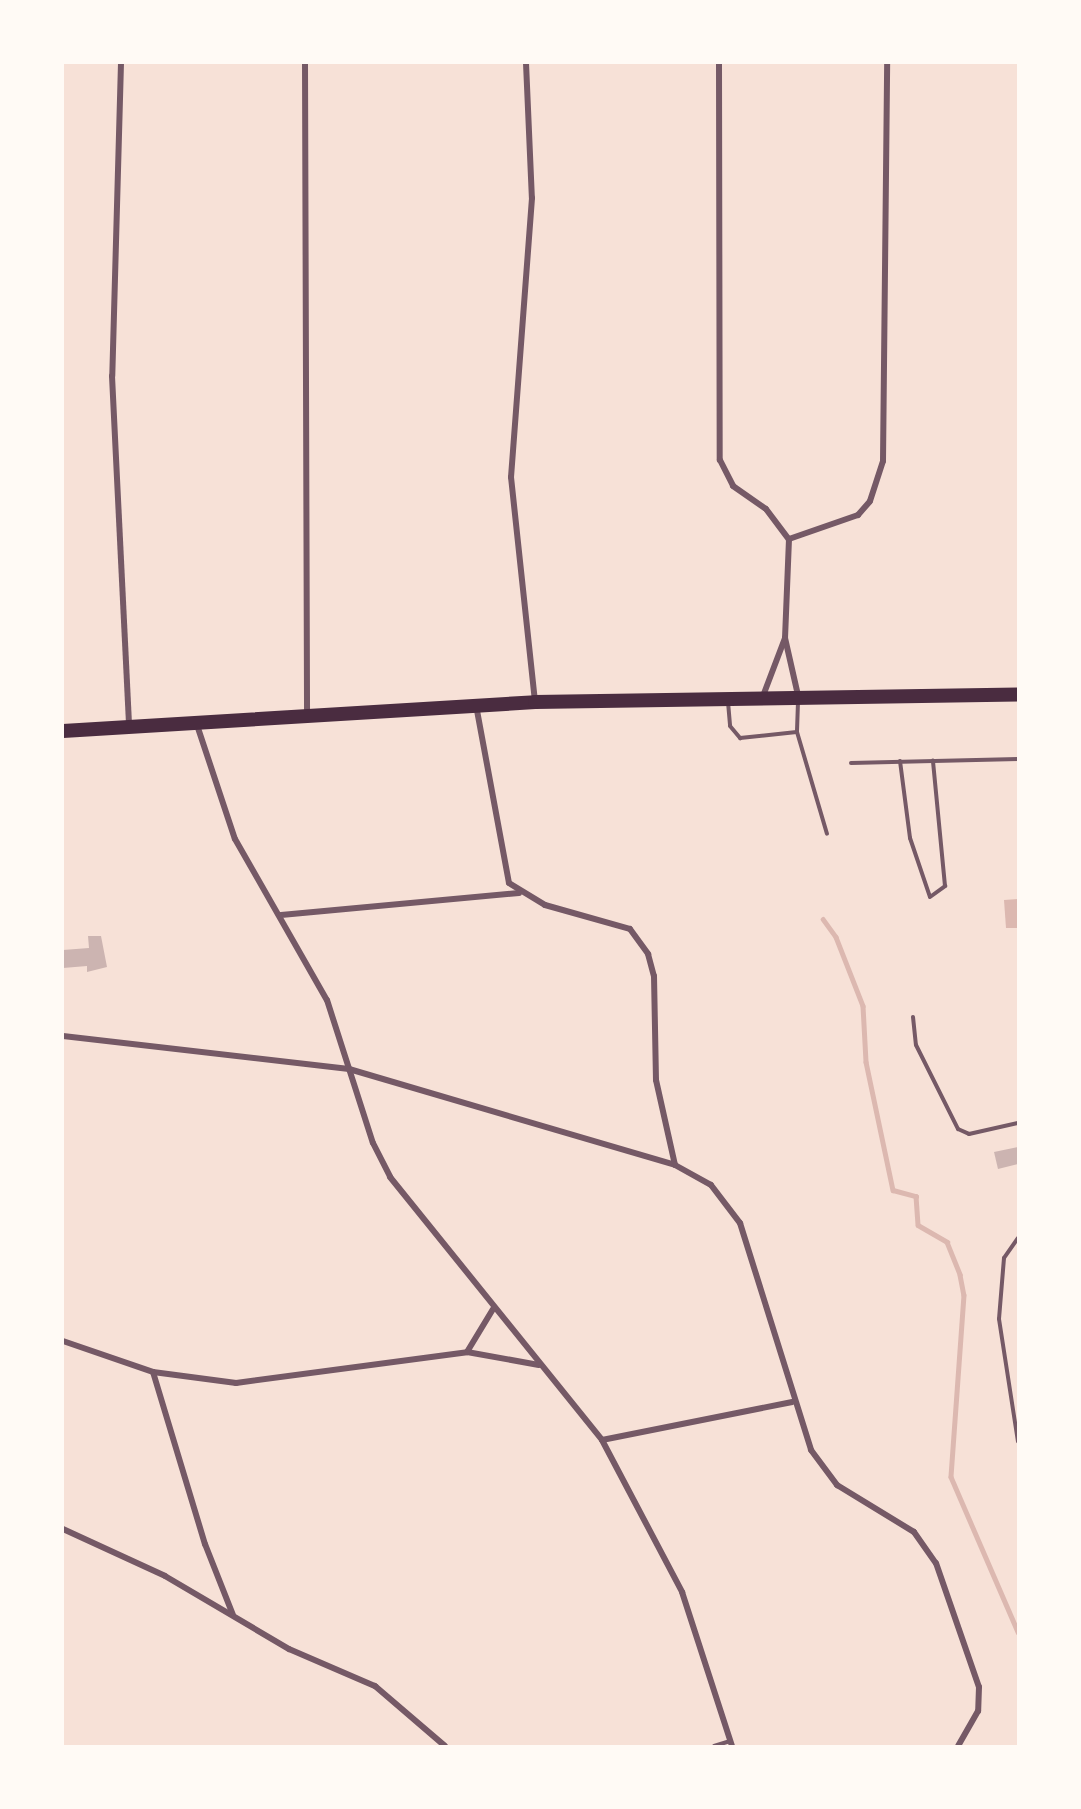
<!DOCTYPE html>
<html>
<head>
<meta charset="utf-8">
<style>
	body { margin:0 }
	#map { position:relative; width:1081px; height:1809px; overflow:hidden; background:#f7e1d7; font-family:"Zilla Slab",serif }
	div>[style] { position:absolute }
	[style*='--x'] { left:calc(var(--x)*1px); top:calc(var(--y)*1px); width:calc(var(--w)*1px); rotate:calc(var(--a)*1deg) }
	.water>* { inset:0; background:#dcb8b0 }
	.stream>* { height:4.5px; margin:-2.25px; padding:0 2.25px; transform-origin:2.25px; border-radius:2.25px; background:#dcb8b0 }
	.building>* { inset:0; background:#ccb4b1 }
	.service>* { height:4px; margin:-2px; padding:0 2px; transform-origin:2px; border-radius:2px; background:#755966 }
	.minor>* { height:6px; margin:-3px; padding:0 3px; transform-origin:3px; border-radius:3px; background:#755966 }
	.primary>* { height:14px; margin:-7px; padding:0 7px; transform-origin:7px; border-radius:7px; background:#4a2c40 }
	span { translate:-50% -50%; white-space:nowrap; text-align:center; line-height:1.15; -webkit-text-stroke:6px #fffaf5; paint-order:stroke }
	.frame { position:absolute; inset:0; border:64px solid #fffaf5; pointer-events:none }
</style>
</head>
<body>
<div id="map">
	<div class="water">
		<i style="clip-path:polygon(1018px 899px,1018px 928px,1006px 928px,1004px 900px)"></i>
	</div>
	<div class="stream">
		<i style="--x:823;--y:919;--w:22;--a:54"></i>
		<i style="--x:836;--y:937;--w:74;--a:68.6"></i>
		<i style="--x:863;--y:1006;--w:56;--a:86.9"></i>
		<i style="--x:866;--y:1062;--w:131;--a:78.1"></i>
		<i style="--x:893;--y:1190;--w:24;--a:15"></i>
		<i style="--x:916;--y:1196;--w:29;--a:86"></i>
		<i style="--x:918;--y:1225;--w:34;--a:30"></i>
		<i style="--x:947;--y:1242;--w:35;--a:68"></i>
		<i style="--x:960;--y:1275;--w:20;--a:79"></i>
		<i style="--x:964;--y:1295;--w:182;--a:94.1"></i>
		<i style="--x:951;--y:1477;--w:169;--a:66.6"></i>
	</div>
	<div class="building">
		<i style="clip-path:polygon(88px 936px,101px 936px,107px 967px,87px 972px,87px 966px,63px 968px,63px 950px,89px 948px)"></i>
		<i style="clip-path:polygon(1018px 1147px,1018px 1164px,998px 1169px,994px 1152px)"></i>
	</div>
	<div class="service">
		<i style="--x:728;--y:702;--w:24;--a:85"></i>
		<i style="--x:730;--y:726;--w:16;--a:50"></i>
		<i style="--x:740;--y:738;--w:57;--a:-6"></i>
		<i style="--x:798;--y:702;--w:30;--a:92"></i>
		<i style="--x:797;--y:732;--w:106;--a:73.6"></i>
		<i style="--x:900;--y:761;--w:78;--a:82.6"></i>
		<i style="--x:910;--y:838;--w:62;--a:71.3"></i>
		<i style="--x:930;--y:897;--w:19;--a:-36"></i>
		<i style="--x:945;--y:886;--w:126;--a:-95.5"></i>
		<i style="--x:851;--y:763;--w:167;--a:-1.4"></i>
		<i style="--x:913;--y:1017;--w:28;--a:84"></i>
		<i style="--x:916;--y:1045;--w:94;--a:63.4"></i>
		<i style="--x:958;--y:1129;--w:12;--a:24"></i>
		<i style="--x:969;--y:1134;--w:50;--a:-12.7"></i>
		<i style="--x:1018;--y:1238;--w:24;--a:125"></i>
		<i style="--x:1004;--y:1258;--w:61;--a:94.7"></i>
		<i style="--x:999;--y:1319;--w:124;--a:81.2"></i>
		<i style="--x:714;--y:1746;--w:17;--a:-17"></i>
	</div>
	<div class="minor">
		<i style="--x:121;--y:63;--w:313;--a:91.6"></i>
		<i style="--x:112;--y:376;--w:350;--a:87.2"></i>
		<i style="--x:305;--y:63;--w:650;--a:89.82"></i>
		<i style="--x:526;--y:63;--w:135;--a:87.5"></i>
		<i style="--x:532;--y:198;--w:280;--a:94.3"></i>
		<i style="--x:511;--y:477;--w:225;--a:83.9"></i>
		<i style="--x:719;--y:63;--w:397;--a:89.9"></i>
		<i style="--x:720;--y:460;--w:29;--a:63"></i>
		<i style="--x:733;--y:486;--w:40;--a:34.9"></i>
		<i style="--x:766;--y:509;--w:38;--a:53"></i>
		<i style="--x:789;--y:539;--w:99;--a:92.3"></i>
		<i style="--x:785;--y:638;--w:58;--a:77.2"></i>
		<i style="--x:789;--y:539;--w:73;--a:-19.2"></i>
		<i style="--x:858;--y:515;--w:18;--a:-49"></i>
		<i style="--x:870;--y:501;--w:42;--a:-72"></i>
		<i style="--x:883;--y:461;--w:398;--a:-89.4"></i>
		<i style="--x:763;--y:696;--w:62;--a:-69.2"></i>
		<i style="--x:476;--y:705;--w:181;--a:79.5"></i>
		<i style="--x:509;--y:883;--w:42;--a:31.4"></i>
		<i style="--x:545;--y:905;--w:88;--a:15.8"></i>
		<i style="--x:630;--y:929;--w:31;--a:54"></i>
		<i style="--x:648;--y:954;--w:23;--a:75"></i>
		<i style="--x:654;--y:976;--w:104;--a:88.9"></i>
		<i style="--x:656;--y:1080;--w:87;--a:77.4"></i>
		<i style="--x:196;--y:722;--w:123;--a:71.6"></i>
		<i style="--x:235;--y:839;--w:185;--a:60.3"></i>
		<i style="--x:327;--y:1000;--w:150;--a:72.2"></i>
		<i style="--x:373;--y:1143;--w:38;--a:63"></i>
		<i style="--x:390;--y:1177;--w:338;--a:51.1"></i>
		<i style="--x:602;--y:1440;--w:172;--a:62.2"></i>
		<i style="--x:682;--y:1592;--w:162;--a:72"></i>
		<i style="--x:281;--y:915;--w:239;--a:-5.3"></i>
		<i style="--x:63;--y:1036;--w:288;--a:6.6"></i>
		<i style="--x:349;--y:1069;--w:340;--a:16.4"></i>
		<i style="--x:675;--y:1165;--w:41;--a:29.1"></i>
		<i style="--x:711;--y:1185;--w:48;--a:52.7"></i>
		<i style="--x:740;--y:1223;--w:238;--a:72.6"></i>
		<i style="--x:811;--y:1450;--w:44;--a:53.4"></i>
		<i style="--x:837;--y:1485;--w:90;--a:31.4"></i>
		<i style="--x:914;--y:1532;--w:38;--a:55"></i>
		<i style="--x:936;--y:1563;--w:131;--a:70.9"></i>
		<i style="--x:979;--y:1687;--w:24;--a:92"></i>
		<i style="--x:978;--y:1711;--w:40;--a:119.7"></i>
		<i style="--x:63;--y:1341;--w:95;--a:19"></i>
		<i style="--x:153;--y:1372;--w:84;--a:7.5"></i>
		<i style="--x:236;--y:1383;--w:233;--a:-7.6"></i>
		<i style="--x:467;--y:1352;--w:73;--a:10.2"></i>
		<i style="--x:467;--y:1352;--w:50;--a:-58.8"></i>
		<i style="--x:153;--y:1372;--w:180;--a:73.2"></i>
		<i style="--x:205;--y:1544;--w:76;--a:68.5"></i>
		<i style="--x:602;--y:1440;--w:194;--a:-11.3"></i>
		<i style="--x:63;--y:1529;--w:112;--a:24.7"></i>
		<i style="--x:165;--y:1576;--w:144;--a:30.5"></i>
		<i style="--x:289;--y:1649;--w:94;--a:23.3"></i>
		<i style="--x:375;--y:1686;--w:92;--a:40.6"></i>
	</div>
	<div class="primary">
		<i style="--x:63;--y:731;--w:473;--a:-3.5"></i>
		<i style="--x:535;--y:702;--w:483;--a:-0.9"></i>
	</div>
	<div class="frame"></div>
</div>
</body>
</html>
